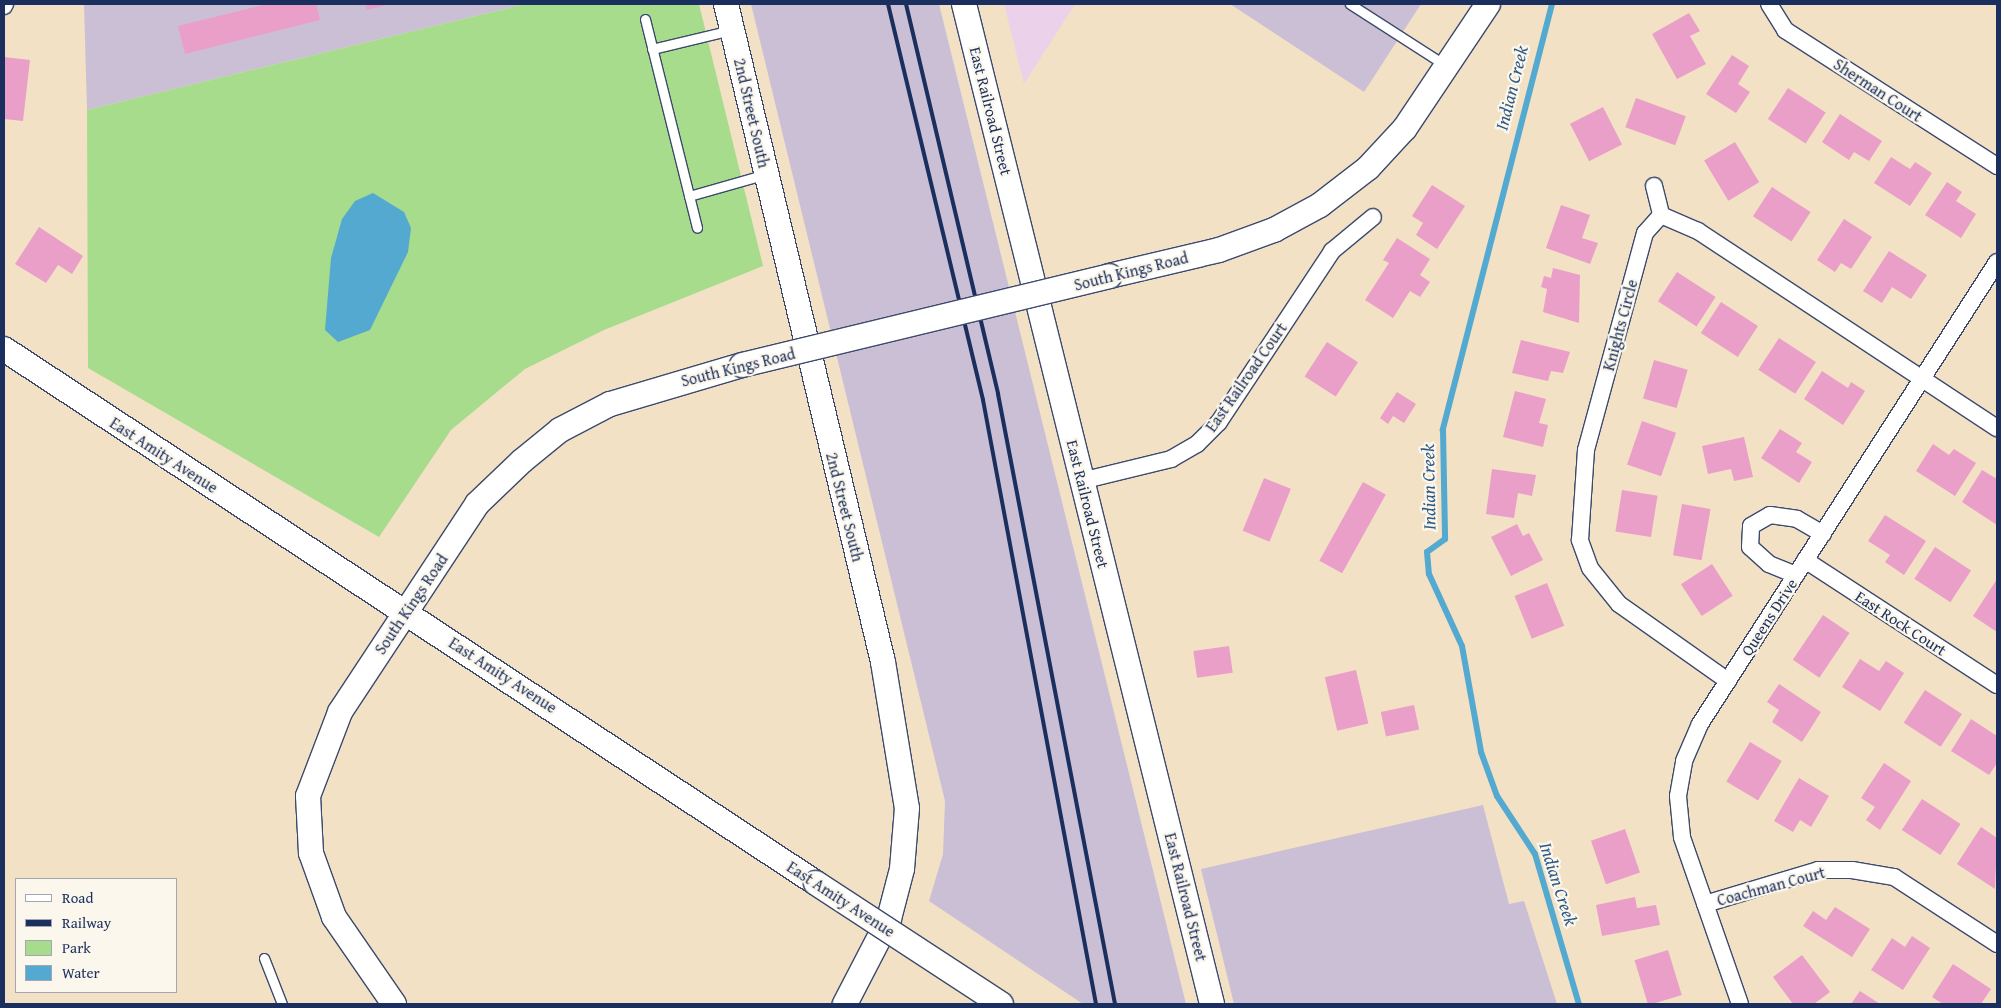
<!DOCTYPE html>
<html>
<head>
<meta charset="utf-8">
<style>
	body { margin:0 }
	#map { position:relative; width:2001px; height:1008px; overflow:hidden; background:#f3e1c5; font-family:"Gentium Book Plus",serif }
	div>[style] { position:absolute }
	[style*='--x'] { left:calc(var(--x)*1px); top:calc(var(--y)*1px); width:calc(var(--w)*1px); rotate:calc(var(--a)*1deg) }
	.built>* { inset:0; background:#ecd1ea }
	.industrial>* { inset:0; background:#cbbfd5 }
	.green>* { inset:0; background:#a7dc8d }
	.water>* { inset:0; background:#54a9d0 }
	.stream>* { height:6px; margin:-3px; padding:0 3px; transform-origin:3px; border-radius:3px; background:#54a9d0 }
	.building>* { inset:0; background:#ea9fc8; transform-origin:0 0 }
	.roads { filter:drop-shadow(1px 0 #3b4a6d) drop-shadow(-1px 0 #3b4a6d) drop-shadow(0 1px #3b4a6d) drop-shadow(0 -1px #3b4a6d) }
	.lane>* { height:9px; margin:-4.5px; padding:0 4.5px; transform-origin:4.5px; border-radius:4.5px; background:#fff }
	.street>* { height:16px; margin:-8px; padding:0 8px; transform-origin:8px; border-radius:8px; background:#fff }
	.secondary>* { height:24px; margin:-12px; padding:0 12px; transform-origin:12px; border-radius:12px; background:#fff }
	.rail>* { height:4px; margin:-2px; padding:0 2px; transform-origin:2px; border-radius:2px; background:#1b2f5e }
	.bridges { filter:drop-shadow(1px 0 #3b4a6d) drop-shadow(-1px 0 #3b4a6d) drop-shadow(0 1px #3b4a6d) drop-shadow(0 -1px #3b4a6d) }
	.secondary-bridge>* { height:24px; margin:-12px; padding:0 12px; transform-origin:12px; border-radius:12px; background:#fff }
	span { translate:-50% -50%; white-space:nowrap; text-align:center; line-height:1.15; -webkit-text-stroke:4.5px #fbf7ec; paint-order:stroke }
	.street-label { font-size:16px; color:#1b2f5e }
	.water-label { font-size:18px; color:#2f5a86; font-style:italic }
	.frame { position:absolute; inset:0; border:5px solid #1b2f5e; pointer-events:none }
	.legend { position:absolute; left:15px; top:878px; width:162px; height:115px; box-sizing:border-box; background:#fbf7ec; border:1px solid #a1a7b3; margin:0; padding:6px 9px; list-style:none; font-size:15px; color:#1b2f5e }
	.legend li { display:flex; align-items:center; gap:10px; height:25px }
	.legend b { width:25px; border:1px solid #a1a7b3 }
</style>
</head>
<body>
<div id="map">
	<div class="built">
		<i style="clip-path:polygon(1004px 4px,1075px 4px,1024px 84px)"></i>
	</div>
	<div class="industrial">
		<i style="clip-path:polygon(84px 4px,525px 4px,87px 110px)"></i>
		<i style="clip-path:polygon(751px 4px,939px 4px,1186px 1004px,1083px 1004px,929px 901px,943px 854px,945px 801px)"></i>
		<i style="clip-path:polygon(1230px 4px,1421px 4px,1364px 92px)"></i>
		<i style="clip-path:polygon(1483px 805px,1509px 904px,1524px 901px,1557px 1004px,1234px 1004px,1201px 869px)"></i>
	</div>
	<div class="green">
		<i style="clip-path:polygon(525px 4px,699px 4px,763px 266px,604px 330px,525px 369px,451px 430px,379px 537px,88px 368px,87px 110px)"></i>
	</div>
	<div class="water">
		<i style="clip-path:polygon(373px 193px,404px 212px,411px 228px,408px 252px,370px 330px,338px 342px,325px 330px,331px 258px,342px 219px,355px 201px)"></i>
	</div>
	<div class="stream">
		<i style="--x:1552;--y:4;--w:440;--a:104.4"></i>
		<i style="--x:1443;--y:430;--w:109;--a:88.9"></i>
		<i style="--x:1445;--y:539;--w:22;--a:144"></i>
		<i style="--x:1427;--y:552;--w:22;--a:85"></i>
		<i style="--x:1429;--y:574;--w:79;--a:65.4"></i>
		<i style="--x:1462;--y:646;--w:108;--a:79.8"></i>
		<i style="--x:1481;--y:752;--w:47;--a:70"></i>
		<i style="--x:1497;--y:796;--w:69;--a:56.8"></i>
		<i style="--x:1535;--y:854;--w:156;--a:73.7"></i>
	</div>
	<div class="building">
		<i style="clip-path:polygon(267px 4px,316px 4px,320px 20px,185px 54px,178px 26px)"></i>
		<i style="clip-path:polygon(365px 4px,390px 4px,367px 10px)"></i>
		<i style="clip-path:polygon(1689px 13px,1700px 31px,1690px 36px,1706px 64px,1677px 79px,1652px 34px)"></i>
		<i style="clip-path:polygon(1732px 55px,1749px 66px,1738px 84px,1750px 92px,1736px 113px,1706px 94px)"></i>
		<i style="clip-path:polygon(4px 57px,30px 60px,23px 121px,4px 119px)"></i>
		<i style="left:1788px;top:88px;width:45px;height:37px;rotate:33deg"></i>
		<i style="left:1636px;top:98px;width:53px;height:31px;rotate:20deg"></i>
		<i style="left:1603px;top:107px;width:42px;height:37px;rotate:63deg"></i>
		<i style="clip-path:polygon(1840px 114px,1882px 141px,1869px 161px,1854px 152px,1849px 160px,1822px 142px)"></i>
		<i style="left:1735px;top:142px;width:47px;height:36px;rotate:59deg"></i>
		<i style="clip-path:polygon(1891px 157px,1910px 169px,1915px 162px,1932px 173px,1910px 206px,1874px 183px)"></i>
		<i style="clip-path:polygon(1947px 182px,1962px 192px,1956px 201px,1976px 214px,1961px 238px,1925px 215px)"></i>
		<i style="clip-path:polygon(1432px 185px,1465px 206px,1437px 249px,1416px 235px,1423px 223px,1412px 216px)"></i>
		<i style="left:1772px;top:187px;width:46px;height:35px;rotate:33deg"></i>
		<i style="clip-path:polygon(1561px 205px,1590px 215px,1582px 238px,1598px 243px,1590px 264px,1546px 248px)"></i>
		<i style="clip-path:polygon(1844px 219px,1872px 237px,1851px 269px,1841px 263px,1835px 272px,1817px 260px)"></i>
		<i style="clip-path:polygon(39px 227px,83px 256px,72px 274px,58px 265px,46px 283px,15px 264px)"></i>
		<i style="clip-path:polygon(1397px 238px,1430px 259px,1420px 275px,1430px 282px,1420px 297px,1410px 291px,1393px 318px,1365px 300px,1389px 263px,1383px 260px)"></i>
		<i style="clip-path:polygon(1889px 251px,1927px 275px,1911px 299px,1892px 287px,1882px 303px,1863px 291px)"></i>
		<i style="clip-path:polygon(1553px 268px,1580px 275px,1579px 323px,1543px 312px,1547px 289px,1541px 287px,1544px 276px,1551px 278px)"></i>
		<i style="left:1677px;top:272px;width:46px;height:35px;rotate:33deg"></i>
		<i style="left:1721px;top:302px;width:44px;height:37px;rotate:33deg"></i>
		<i style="left:1779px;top:338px;width:44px;height:38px;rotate:33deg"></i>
		<i style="clip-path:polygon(1521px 340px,1570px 352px,1563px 373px,1551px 371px,1548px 381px,1512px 373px)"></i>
		<i style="left:1327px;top:342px;width:37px;height:41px;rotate:33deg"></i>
		<i style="left:1654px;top:360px;width:35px;height:40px;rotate:16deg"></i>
		<i style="clip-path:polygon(1822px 371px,1848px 388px,1851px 382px,1865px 391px,1843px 425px,1804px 399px)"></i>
		<i style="clip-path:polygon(1515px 391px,1546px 399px,1539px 423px,1548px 425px,1543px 447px,1503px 437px)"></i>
		<i style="clip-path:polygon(1397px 392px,1416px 404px,1404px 423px,1393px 416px,1388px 424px,1380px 418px)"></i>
		<i style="left:1642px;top:421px;width:36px;height:46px;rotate:19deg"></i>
		<i style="clip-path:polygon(1780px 429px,1802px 443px,1796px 452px,1812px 462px,1799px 483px,1761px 458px)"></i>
		<i style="clip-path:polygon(1744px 437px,1753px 477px,1734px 481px,1731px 469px,1708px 474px,1702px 446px)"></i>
		<i style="clip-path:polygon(1933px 444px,1949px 455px,1954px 449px,1976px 463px,1955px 496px,1916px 471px)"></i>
		<i style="clip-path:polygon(1492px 469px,1536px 475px,1532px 496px,1518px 493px,1514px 518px,1486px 514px)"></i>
		<i style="clip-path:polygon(1982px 470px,1997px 479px,1997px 525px,1962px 502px)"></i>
		<i style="left:1264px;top:478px;width:29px;height:57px;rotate:22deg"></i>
		<i style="left:1363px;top:482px;width:26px;height:90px;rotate:29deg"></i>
		<i style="left:1622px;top:490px;width:36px;height:42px;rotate:9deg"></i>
		<i style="left:1682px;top:504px;width:29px;height:52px;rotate:10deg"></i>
		<i style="clip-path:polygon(1885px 515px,1926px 541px,1904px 575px,1885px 562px,1890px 555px,1868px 541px)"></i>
		<i style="clip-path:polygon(1517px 524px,1523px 536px,1529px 533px,1543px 560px,1511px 576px,1491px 537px)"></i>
		<i style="left:1935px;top:547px;width:43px;height:38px;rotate:33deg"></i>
		<i style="left:1712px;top:564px;width:38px;height:37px;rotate:57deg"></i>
		<i style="clip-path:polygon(1997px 579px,1997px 632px,1973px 616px)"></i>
		<i style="left:1547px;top:583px;width:46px;height:35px;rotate:68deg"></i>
		<i style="left:1823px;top:615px;width:32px;height:54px;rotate:34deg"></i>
		<i style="left:1229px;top:646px;width:27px;height:36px;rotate:82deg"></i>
		<i style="clip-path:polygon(1860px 659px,1879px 671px,1886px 661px,1904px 673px,1880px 711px,1842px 687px)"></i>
		<i style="left:1356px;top:670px;width:55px;height:32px;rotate:77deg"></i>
		<i style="clip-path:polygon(1779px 684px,1821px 712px,1802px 742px,1772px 722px,1779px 710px,1767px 702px)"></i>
		<i style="left:1925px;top:690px;width:44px;height:39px;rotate:33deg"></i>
		<i style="left:1414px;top:705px;width:25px;height:34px;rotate:78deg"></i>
		<i style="clip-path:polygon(1971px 719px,1997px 736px,1997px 763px,1989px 775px,1951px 751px)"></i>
		<i style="left:1750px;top:742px;width:37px;height:46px;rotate:31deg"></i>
		<i style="clip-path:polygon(1884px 763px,1911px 781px,1880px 830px,1866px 820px,1875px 807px,1861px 798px)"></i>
		<i style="clip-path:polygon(1799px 778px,1829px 796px,1811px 827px,1800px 820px,1793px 832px,1774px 821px)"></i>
		<i style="left:1922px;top:799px;width:46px;height:37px;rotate:33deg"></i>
		<i style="clip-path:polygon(1981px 827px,1997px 838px,1995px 889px,1957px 864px)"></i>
		<i style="left:1625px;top:829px;width:46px;height:36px;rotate:71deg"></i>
		<i style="clip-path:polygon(1635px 897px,1637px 908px,1656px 905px,1660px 925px,1602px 936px,1596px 905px)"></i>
		<i style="clip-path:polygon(1835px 907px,1870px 929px,1852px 957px,1803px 926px,1813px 911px,1826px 920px)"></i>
		<i style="clip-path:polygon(1912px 936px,1930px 948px,1903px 990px,1871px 970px,1892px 938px,1905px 947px)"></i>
		<i style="left:1668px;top:950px;width:47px;height:35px;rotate:73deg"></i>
		<i style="clip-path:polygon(1802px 955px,1830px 992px,1814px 1004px,1793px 1004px,1773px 977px)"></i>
		<i style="clip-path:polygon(1953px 964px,1991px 989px,1981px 1004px,1943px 1004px,1932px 997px)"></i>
		<i style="clip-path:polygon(1860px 991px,1880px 1004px,1851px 1004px)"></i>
	</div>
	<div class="roads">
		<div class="lane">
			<i style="--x:1350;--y:4;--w:113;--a:32.7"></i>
			<i style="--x:645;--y:19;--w:215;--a:76"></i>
			<i style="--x:652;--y:49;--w:82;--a:-13.4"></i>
			<i style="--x:689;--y:196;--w:80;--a:-15.9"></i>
			<i style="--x:264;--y:958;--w:49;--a:68.6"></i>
		</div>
		<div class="street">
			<i style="--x:1769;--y:4;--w:31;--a:58"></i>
			<i style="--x:1785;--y:30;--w:252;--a:32.7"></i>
			<i style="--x:4;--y:6;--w:2;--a:-63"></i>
			<i style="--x:1654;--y:186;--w:30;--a:76"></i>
			<i style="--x:1081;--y:481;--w:93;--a:-13.7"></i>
			<i style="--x:1171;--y:459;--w:30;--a:-30"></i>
			<i style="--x:1197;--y:444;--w:31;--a:-45"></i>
			<i style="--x:1219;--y:422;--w:205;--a:-56.5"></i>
			<i style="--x:1332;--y:251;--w:53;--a:-39.7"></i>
			<i style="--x:1805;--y:560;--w:229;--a:33.1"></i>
			<i style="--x:1796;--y:575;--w:29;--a:-158"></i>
			<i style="--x:1769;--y:564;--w:25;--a:-138"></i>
			<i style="--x:1750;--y:547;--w:21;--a:-87"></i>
			<i style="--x:1751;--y:526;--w:22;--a:-30"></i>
			<i style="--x:1770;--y:515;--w:27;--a:8"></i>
			<i style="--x:1797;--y:519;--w:30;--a:30"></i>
			<i style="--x:1728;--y:681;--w:133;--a:-144.8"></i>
			<i style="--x:1619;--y:604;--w:46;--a:-128.9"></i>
			<i style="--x:1590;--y:568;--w:30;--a:-110"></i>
			<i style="--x:1580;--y:540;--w:90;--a:-86.2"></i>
			<i style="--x:1586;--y:450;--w:225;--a:-74.8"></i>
			<i style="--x:1645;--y:233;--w:24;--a:-48"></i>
			<i style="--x:1661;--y:215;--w:40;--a:23.4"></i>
			<i style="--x:1698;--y:231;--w:358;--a:33.4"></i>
			<i style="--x:1705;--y:904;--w:118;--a:-16.7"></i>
			<i style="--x:1818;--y:870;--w:34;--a:0"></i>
			<i style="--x:1852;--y:870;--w:43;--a:9.5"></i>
			<i style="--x:1894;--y:877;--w:123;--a:33"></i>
			<i style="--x:1740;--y:1004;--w:177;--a:-109.2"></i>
			<i style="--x:1682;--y:837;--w:41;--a:-95.6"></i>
			<i style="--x:1678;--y:796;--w:36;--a:-80"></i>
			<i style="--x:1684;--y:761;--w:40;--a:-66.6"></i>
			<i style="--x:1700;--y:724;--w:549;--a:-57.26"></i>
		</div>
		<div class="secondary">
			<i style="--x:726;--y:4;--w:676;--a:76.58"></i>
			<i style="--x:883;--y:662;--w:148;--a:80.7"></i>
			<i style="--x:907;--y:808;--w:61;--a:94.7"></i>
			<i style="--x:902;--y:869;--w:52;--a:104.6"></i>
			<i style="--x:889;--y:919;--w:96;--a:117.4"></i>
			<i style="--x:964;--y:4;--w:1030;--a:76.07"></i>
			<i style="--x:1109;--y:276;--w:113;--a:-13.3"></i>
			<i style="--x:1219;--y:250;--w:59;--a:-20"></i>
			<i style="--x:1274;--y:230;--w:52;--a:-28.5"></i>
			<i style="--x:1320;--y:205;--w:61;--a:-37.6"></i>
			<i style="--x:1368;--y:168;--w:54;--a:-47.2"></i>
			<i style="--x:1405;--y:128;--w:149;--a:-56.2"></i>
			<i style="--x:4;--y:349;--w:972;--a:33.33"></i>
			<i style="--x:394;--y:1004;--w:106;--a:-124.6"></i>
			<i style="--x:334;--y:917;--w:68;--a:-109.8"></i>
			<i style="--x:311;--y:853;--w:57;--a:-93"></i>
			<i style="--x:308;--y:796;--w:90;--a:-69.1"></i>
			<i style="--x:340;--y:712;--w:249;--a:-56.6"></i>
			<i style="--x:477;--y:504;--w:62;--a:-43.7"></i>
			<i style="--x:522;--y:461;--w:49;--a:-39.2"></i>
			<i style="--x:560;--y:430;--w:56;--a:-27.5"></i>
			<i style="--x:610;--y:404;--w:138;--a:-16.5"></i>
		</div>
	</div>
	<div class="rail">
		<i style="--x:888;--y:4;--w:407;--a:76.5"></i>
		<i style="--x:983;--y:400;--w:614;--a:79.4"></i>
		<i style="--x:906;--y:4;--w:401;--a:76.7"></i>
		<i style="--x:998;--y:394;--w:621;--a:79.14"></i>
	</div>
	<div class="bridges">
		<div class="secondary-bridge">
			<i style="--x:742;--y:365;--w:378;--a:-13.6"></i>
			<i style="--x:816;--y:883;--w:221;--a:33.2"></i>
		</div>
	</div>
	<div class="street-label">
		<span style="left:1878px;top:90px;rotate:33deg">Sherman Court</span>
		<span style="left:991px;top:111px;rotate:76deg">East Railroad Street</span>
		<span style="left:752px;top:113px;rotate:77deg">2nd Street South</span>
		<span style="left:1131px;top:271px;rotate:-14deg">South Kings Road</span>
		<span style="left:1620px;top:325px;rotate:-75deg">Knights Circle</span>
		<span style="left:738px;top:367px;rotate:-14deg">South Kings Road</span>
		<span style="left:1246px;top:377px;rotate:-55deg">East Railroad Court</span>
		<span style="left:164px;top:455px;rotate:33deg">East Amity Avenue</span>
		<span style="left:1088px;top:504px;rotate:76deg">East Railroad Street</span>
		<span style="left:845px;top:507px;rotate:76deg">2nd Street South</span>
		<span style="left:411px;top:604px;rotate:-56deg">South Kings Road</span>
		<span style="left:1769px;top:617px;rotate:-57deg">Queens Drive</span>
		<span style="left:1901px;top:623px;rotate:33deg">East Rock Court</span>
		<span style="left:503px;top:675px;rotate:33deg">East Amity Avenue</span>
		<span style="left:1771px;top:886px;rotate:-15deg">Coachman Court</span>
		<span style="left:1186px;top:897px;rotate:76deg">East Railroad Street</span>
		<span style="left:841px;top:899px;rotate:33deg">East Amity Avenue</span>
	</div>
	<div class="water-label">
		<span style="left:1512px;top:88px;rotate:-76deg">Indian Creek</span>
		<span style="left:1429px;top:487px;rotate:-91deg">Indian Creek</span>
		<span style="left:1558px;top:884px;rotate:72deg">Indian Creek</span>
	</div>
	<div class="frame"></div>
	<ul class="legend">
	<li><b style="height:6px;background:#fff"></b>Road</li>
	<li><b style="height:6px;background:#1b2f5e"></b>Railway</li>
	<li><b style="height:14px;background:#a7dc8d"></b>Park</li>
	<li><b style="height:14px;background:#54a9d0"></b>Water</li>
	</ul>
</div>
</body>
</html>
